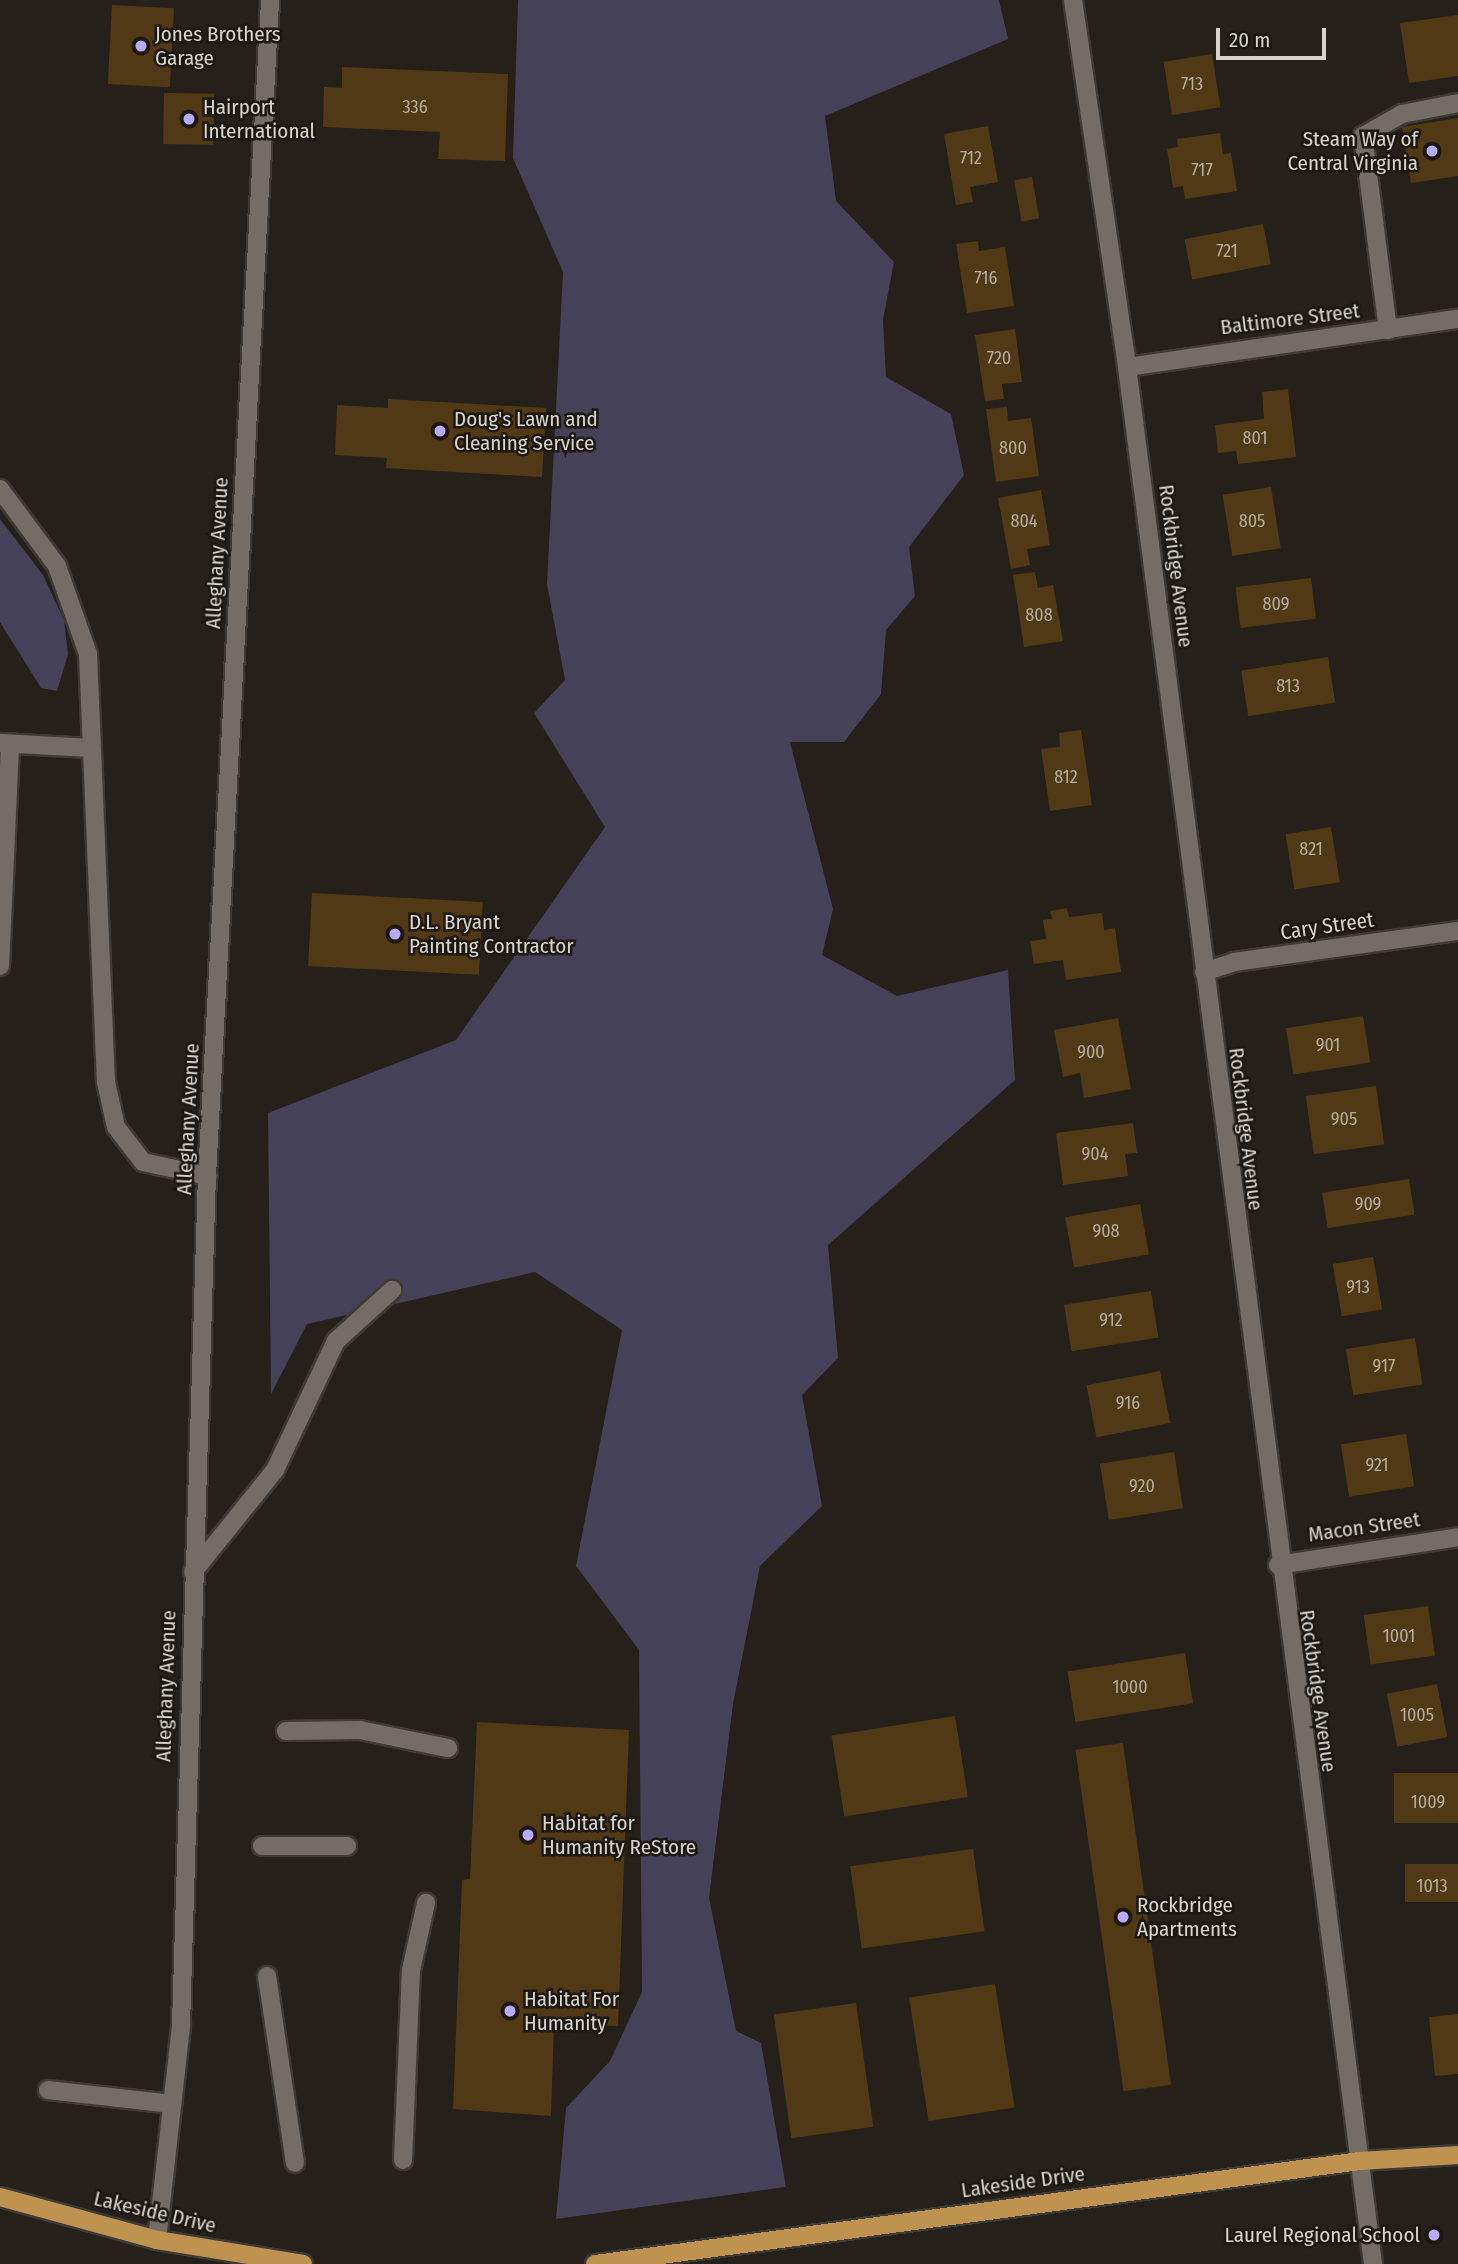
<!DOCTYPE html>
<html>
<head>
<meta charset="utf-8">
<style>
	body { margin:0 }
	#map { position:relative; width:1458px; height:2264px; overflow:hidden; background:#25201a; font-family:"Fira Sans Condensed",sans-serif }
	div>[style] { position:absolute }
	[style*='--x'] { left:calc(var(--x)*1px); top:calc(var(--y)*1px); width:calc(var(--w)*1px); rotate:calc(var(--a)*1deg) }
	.green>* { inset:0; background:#454158 }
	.building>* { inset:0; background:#513915; transform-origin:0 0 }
	.roads { filter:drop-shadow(2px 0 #3e3a36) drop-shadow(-2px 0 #3e3a36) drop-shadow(0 2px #3e3a36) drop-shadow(0 -2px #3e3a36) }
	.minor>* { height:18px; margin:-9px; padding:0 9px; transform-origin:9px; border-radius:9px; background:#736d66 }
	.major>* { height:18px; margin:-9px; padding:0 9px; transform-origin:9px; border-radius:9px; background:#bf9250 }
	.dots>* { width:19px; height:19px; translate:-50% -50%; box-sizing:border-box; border:4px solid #1c1711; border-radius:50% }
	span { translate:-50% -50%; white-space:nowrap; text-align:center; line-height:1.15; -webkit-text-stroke:5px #1c1711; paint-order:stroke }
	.number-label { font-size:18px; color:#b6ada1 }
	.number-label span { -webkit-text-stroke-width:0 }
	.poi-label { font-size:21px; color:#d7d4d0 }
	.left { translate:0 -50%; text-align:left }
	.right { translate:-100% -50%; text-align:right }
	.street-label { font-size:21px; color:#d7d4d0 }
	.scale { position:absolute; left:1216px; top:28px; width:110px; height:32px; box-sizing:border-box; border:4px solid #d7d4d0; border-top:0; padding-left:9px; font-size:21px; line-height:24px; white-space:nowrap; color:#d7d4d0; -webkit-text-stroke:5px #1c1711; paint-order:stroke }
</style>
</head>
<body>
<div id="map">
	<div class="green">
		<i style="clip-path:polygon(518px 0,999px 0,1008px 39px,825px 116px,836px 201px,894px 262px,883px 320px,886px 377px,951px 414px,964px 475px,909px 547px,915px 596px,886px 630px,881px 694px,844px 742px,790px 742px,833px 909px,822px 955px,897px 996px,1008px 970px,1015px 1080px,828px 1245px,838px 1358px,802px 1395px,822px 1506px,760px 1566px,733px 1704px,709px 1898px,736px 2031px,761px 2043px,786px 2187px,556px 2219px,566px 2108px,610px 2061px,642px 1992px,639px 1650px,576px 1566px,622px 1330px,535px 1272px,307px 1324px,271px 1394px,268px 1113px,456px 1040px,605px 827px,534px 713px,565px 680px,547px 584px,563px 272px,513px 158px)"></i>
		<i style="clip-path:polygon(0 519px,43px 575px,64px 620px,68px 654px,57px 691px,41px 688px,0 622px)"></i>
	</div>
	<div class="building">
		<i style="left:112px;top:5px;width:62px;height:79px;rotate:3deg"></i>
		<i style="clip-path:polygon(1458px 15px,1458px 76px,1409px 83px,1400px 23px)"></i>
		<i style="left:1212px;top:54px;width:54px;height:49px;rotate:81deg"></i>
		<i style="clip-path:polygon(342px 67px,508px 74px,505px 161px,438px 159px,440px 132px,323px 127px,324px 87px,342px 88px)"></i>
		<i style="left:164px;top:93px;width:50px;height:51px;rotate:1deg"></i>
		<i style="clip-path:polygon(1458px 118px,1458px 176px,1411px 183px,1402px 127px)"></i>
		<i style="clip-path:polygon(988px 126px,998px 182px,970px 187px,973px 202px,956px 205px,944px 134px)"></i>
		<i style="clip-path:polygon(1220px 133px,1223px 154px,1231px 153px,1237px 191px,1185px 199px,1183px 186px,1173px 188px,1167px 149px,1178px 147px,1177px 139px)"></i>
		<i style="left:1032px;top:177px;width:42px;height:18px;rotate:80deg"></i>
		<i style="left:1263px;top:224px;width:41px;height:80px;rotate:79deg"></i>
		<i style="clip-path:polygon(978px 241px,979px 251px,1005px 247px,1014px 306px,967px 313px,956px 244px)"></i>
		<i style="clip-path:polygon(1015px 329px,1022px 382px,1002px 384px,1004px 399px,985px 401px,975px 335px)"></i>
		<i style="clip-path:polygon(1288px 389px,1296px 457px,1238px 464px,1236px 451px,1218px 453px,1215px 425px,1264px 419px,1262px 392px)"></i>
		<i style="clip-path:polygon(388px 399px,546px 408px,542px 477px,386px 468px,387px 458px,335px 455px,337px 405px,388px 408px)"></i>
		<i style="clip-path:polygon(1007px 407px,1008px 421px,1031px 418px,1039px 476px,996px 482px,986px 409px)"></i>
		<i style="left:1271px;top:487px;width:62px;height:49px;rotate:81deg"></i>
		<i style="clip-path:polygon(1041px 490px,1050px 545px,1027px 549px,1030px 565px,1011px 569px,998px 498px)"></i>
		<i style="clip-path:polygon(1035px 572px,1038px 588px,1053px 585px,1063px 641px,1024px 647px,1013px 575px)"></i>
		<i style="left:1311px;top:578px;width:41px;height:76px;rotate:83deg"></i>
		<i style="left:1328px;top:657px;width:46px;height:88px;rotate:81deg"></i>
		<i style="clip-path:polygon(1081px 730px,1092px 805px,1050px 811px,1041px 749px,1060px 747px,1059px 733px)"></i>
		<i style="left:1331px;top:827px;width:56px;height:46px;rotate:81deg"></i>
		<i style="left:312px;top:893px;width:171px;height:73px;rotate:3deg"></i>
		<i style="clip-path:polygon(1067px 908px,1069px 917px,1102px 913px,1104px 930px,1115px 928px,1121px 972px,1066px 980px,1063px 960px,1034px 964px,1030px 941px,1046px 939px,1043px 920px,1052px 919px,1050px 911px)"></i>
		<i style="left:1363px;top:1016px;width:47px;height:78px;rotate:81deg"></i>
		<i style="clip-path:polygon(1118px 1018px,1131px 1089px,1084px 1098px,1080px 1073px,1063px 1077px,1054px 1030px)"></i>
		<i style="left:1376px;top:1086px;width:59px;height:71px;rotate:82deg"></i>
		<i style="clip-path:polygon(1133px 1123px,1137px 1153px,1125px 1154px,1128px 1176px,1063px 1185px,1056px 1133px)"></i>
		<i style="left:1409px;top:1179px;width:36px;height:88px;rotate:81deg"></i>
		<i style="left:1140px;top:1204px;width:51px;height:76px;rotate:80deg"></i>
		<i style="left:1373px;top:1257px;width:53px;height:41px;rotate:80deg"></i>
		<i style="left:1151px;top:1291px;width:47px;height:88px;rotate:81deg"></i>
		<i style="left:1415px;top:1338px;width:47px;height:70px;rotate:81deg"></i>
		<i style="left:1160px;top:1371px;width:53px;height:75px;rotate:79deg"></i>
		<i style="left:1406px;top:1434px;width:53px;height:66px;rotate:81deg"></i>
		<i style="left:1174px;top:1452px;width:57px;height:75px;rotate:81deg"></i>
		<i style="left:1428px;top:1606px;width:50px;height:65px;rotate:82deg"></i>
		<i style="left:1185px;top:1653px;width:51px;height:119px;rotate:81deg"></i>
		<i style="left:1437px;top:1684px;width:54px;height:51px;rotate:79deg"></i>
		<i style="left:955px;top:1716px;width:82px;height:125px;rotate:81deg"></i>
		<i style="clip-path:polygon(477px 1722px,629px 1730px,618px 2026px,554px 2024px,551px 2116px,453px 2109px,462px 1880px,470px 1879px)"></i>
		<i style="left:1123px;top:1743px;width:345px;height:48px;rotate:82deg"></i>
		<i style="left:1458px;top:1773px;width:50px;height:64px;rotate:90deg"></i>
		<i style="left:973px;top:1849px;width:83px;height:124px;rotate:82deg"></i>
		<i style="left:1458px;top:1864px;width:38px;height:53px;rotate:90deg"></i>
		<i style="left:995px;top:1984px;width:125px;height:87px;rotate:81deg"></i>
		<i style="left:856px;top:2003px;width:125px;height:83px;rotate:82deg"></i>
		<i style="clip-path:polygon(1458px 2014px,1458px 2074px,1435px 2076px,1429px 2017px)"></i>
	</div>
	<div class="roads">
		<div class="minor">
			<i style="--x:1073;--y:0;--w:371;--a:81.6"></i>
			<i style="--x:1127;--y:367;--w:1913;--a:82.61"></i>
			<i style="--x:1388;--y:330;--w:196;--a:-97.3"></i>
			<i style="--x:1363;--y:136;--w:45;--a:-29.4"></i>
			<i style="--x:1402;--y:114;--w:57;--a:-11.1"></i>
			<i style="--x:1127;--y:367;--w:334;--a:-8.3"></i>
			<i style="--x:0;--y:489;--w:96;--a:53.5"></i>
			<i style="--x:57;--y:566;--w:93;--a:70.6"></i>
			<i style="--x:88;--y:654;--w:428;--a:87.6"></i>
			<i style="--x:106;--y:1082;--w:46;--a:77.5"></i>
			<i style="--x:116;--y:1127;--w:44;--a:52.4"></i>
			<i style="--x:143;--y:1162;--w:66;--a:12.3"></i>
			<i style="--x:0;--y:743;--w:90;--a:3.2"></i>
			<i style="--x:0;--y:966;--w:222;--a:-87.4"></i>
			<i style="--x:1204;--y:972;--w:32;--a:-18"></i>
			<i style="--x:1234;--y:962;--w:226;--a:-7.9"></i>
			<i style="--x:1278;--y:1565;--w:182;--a:-8.8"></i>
			<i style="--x:193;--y:1572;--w:131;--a:-51.2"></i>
			<i style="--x:275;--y:1470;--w:143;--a:-64.7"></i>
			<i style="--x:336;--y:1341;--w:76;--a:-42.3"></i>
			<i style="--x:286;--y:1731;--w:74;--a:-0.8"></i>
			<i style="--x:360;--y:1730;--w:90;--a:11.6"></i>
			<i style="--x:262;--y:1846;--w:85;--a:0"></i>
			<i style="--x:267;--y:1976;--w:189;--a:81.5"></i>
			<i style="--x:48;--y:2090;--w:125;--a:6.4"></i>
			<i style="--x:403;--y:2160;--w:190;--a:-87.6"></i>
			<i style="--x:411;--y:1970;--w:69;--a:-77.4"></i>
			<i style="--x:157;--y:2240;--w:216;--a:-83.6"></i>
			<i style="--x:181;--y:2025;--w:849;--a:-88.25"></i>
			<i style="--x:207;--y:1176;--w:1178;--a:-86.93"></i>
		</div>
		<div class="major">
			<i style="--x:0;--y:2197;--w:163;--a:15.3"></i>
			<i style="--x:157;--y:2240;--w:148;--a:9.3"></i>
			<i style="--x:595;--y:2264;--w:772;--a:-7.67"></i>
			<i style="--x:1360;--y:2161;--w:98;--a:-3.5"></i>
		</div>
	</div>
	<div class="dots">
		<i style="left:141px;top:46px;background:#b8abf7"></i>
		<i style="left:189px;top:119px;background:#b8abf7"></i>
		<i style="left:1432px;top:151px;background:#b8abf7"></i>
		<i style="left:440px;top:431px;background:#b8abf7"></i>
		<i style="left:395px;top:934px;background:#b8abf7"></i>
		<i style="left:528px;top:1835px;background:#b8abf7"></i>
		<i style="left:1123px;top:1917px;background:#b8abf7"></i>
		<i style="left:510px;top:2011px;background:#b8abf7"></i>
		<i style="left:1434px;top:2235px;background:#b8abf7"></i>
	</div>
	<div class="number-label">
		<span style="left:1192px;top:84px">713</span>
		<span style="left:415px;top:107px">336</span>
		<span style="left:971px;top:158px">712</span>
		<span style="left:1202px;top:170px">717</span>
		<span style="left:1227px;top:251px">721</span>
		<span style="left:986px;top:278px">716</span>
		<span style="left:999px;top:358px">720</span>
		<span style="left:1255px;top:438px">801</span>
		<span style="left:1013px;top:448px">800</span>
		<span style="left:1024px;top:521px">804</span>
		<span style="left:1252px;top:521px">805</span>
		<span style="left:1276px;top:604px">809</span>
		<span style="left:1039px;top:615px">808</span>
		<span style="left:1288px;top:686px">813</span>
		<span style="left:1066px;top:777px">812</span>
		<span style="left:1311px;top:849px">821</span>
		<span style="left:1328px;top:1045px">901</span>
		<span style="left:1091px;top:1052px">900</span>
		<span style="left:1344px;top:1119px">905</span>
		<span style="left:1095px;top:1154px">904</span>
		<span style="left:1368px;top:1204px">909</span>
		<span style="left:1106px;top:1231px">908</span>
		<span style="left:1358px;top:1287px">913</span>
		<span style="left:1111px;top:1320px">912</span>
		<span style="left:1384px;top:1366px">917</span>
		<span style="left:1128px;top:1403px">916</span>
		<span style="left:1377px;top:1465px">921</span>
		<span style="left:1142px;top:1486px">920</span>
		<span style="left:1399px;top:1636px">1001</span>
		<span style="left:1130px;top:1687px">1000</span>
		<span style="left:1417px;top:1715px">1005</span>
		<span style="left:1428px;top:1802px">1009</span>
		<span style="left:1432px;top:1886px">1013</span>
	</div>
	<div class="poi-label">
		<span class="left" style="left:155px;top:46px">Jones Brothers<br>Garage</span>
		<span class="left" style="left:203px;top:119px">Hairport<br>International</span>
		<span class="right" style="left:1418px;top:151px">Steam Way of<br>Central Virginia</span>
		<span class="left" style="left:454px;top:431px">Doug's Lawn and<br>Cleaning Service</span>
		<span class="left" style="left:409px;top:934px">D.L. Bryant<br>Painting Contractor</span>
		<span class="left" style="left:542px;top:1835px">Habitat for<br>Humanity ReStore</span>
		<span class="left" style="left:1137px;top:1917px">Rockbridge<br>Apartments</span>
		<span class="left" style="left:524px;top:2011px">Habitat For<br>Humanity</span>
		<span class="right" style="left:1420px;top:2235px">Laurel Regional School</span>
	</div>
	<div class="street-label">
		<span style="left:1290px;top:319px;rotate:-7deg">Baltimore Street</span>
		<span style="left:217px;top:553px;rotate:-87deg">Alleghany Avenue</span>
		<span style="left:1176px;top:566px;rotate:83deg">Rockbridge Avenue</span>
		<span style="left:1327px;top:926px;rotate:-8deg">Cary Street</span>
		<span style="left:188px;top:1119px;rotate:-87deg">Alleghany Avenue</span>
		<span style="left:1246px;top:1129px;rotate:83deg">Rockbridge Avenue</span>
		<span style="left:1364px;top:1527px;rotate:-8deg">Macon Street</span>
		<span style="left:166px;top:1686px;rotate:-88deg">Alleghany Avenue</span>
		<span style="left:1318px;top:1691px;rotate:82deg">Rockbridge Avenue</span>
		<span style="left:1023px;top:2182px;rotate:-8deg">Lakeside Drive</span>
		<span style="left:155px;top:2212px;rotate:13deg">Lakeside Drive</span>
	</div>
	<div class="scale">20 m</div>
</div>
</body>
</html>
